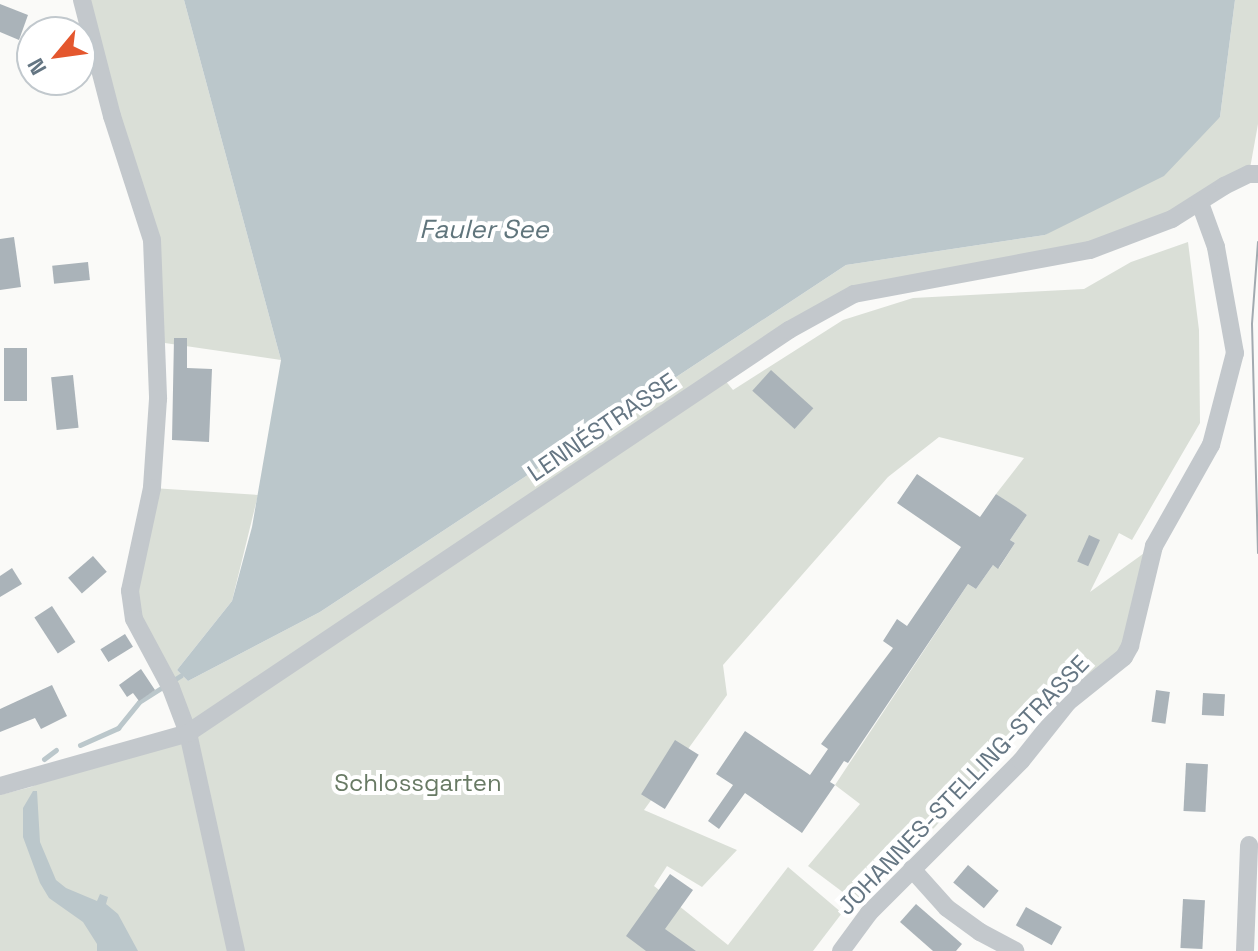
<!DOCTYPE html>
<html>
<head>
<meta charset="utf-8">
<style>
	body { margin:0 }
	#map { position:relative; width:1258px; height:951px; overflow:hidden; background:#fafaf8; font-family:"Space Grotesk",sans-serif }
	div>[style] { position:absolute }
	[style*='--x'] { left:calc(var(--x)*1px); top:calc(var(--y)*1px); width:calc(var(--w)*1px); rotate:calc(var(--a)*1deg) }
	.green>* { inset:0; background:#dadfd7 }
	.water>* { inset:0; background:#bbc7cb }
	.stream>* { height:5px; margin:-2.5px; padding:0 2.5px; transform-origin:2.5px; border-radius:2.5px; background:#bbc7cb }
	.building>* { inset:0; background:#aab3b9; transform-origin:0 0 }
	.street>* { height:18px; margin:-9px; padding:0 9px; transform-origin:9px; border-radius:9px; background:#c3c8cc }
	.tram>* { height:2px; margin:-1px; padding:0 1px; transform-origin:1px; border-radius:1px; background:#a2aab0 }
	span { translate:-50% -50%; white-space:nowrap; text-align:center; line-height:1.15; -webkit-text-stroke:8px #fff; paint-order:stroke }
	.street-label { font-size:24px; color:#657683 }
	.park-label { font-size:24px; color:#687a64 }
	.water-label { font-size:26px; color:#60757c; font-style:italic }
	.north { position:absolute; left:16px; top:16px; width:80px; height:80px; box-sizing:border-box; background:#fff; border:2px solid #c1c8cd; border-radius:50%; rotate:241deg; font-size:22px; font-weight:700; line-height:32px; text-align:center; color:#657683 }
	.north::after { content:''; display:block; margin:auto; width:28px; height:36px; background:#e4572e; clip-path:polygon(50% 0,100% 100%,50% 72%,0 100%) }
</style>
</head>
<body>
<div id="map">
	<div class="green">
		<i style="clip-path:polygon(82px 0,184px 0,281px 360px,158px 342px,152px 240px)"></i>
		<i style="clip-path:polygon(1235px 0,1258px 0,1258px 124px,1249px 174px,1090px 250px,854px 294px,724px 379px,733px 390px,843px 320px,913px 298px,1084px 289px,1131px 262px,1188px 242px,1199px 330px,1200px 423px,1132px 540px,1119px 533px,1090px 592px,1154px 546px,1137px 623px,1111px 665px,1068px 702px,1047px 696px,935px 827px,856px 902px,808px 866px,860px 804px,835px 785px,968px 584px,976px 589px,993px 565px,999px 568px,1015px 543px,1010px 540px,1027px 515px,996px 494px,1024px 458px,939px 437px,888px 477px,723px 665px,727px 695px,644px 810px,737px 850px,702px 887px,667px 866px,654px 886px,728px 945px,788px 867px,842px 913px,813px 951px,0 951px,0 795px,31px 787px,79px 764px,187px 732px,130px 591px,152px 488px,258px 495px,232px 601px,177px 670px,188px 681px,320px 612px,846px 265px,1045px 235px,1220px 117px)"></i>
	</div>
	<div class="water">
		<i style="clip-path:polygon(184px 0,1235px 0,1220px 117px,1164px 176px,1045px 235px,846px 265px,320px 612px,188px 681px,177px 670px,232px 601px,252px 527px,281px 360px)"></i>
		<i style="clip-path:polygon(33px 791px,37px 791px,40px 842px,56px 880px,66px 888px,97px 901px,100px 894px,108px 897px,106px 904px,118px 914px,138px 951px,97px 951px,97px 944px,83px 922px,49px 898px,40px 883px,23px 837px,23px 808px)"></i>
	</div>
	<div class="stream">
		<i style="--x:80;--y:745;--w:42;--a:-24.1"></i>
		<i style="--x:118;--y:728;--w:33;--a:-51"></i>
		<i style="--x:139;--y:702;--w:49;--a:-32.4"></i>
		<i style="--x:44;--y:759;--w:15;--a:-37"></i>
	</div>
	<div class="building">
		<i style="clip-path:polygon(0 4px,28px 15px,19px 40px,0 32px)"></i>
		<i style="clip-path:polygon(14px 237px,21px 287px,0 290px,0 239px)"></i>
		<i style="left:88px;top:262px;width:18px;height:36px;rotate:84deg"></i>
		<i style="clip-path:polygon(174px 338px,187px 338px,187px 368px,212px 369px,209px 442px,172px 440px)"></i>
		<i style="left:4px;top:348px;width:23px;height:53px"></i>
		<i style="left:771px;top:370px;width:57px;height:28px;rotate:42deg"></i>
		<i style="left:73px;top:375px;width:53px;height:22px;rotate:84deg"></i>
		<i style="clip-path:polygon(917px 474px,980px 517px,996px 494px,1019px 509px,1027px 515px,1010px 540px,1015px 543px,998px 569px,993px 565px,976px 589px,968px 584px,848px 763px,844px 761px,830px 782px,835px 785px,802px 833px,745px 793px,719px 829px,708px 821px,733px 785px,716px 774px,745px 731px,810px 775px,828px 749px,821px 744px,893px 648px,883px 641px,897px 619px,907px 626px,961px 547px,897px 503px)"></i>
		<i style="left:1089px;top:535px;width:12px;height:29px;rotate:24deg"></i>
		<i style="left:93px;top:556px;width:21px;height:33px;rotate:49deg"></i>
		<i style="clip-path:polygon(12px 568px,22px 584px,0 597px,0 576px)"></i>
		<i style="left:52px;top:606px;width:43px;height:21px;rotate:57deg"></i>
		<i style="left:125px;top:634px;width:15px;height:29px;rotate:58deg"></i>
		<i style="clip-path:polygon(141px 669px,155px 690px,139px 701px,133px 693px,127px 697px,119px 685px)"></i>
		<i style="clip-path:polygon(52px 685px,67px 716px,41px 729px,35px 718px,0 732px,0 709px)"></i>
		<i style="left:1156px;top:690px;width:14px;height:32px;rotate:8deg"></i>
		<i style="left:1203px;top:693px;width:22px;height:22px;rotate:3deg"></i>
		<i style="left:675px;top:740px;width:28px;height:64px;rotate:32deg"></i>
		<i style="left:1186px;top:763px;width:22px;height:48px;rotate:3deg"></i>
		<i style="left:968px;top:865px;width:40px;height:23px;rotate:40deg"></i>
		<i style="clip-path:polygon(670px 874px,693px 890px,665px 929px,696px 951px,646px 951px,626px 936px)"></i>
		<i style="left:1183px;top:899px;width:22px;height:49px;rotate:3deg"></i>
		<i style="clip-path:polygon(916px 904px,962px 944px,956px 951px,933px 951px,900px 922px)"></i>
		<i style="left:1026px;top:907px;width:41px;height:21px;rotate:29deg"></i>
	</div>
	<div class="street">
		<i style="--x:82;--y:0;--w:120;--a:75.5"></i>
		<i style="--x:112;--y:116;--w:130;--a:72.1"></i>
		<i style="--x:152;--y:240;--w:159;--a:87.8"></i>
		<i style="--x:158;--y:399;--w:89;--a:93.9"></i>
		<i style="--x:152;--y:488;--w:105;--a:102.1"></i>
		<i style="--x:130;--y:591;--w:28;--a:82"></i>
		<i style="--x:134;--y:619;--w:78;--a:61.8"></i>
		<i style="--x:171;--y:688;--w:48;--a:69.3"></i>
		<i style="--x:188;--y:733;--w:223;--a:77.6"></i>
		<i style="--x:0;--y:786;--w:195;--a:-15.7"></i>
		<i style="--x:188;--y:733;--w:724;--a:-33.84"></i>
		<i style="--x:789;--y:330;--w:74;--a:-29"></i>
		<i style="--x:854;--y:294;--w:240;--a:-10.6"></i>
		<i style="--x:1090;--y:250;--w:88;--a:-20.7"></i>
		<i style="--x:1172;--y:219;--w:62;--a:-32.4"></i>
		<i style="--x:1224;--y:186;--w:28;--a:-26"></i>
		<i style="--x:1249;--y:174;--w:9;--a:0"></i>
		<i style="--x:912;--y:869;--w:52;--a:48.1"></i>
		<i style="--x:947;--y:908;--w:41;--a:36"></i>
		<i style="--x:980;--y:932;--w:40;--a:28"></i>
		<i style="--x:841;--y:951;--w:47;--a:-53.6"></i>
		<i style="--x:869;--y:913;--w:215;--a:-45"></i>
		<i style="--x:1021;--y:761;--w:75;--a:-51.5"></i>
		<i style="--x:1068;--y:702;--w:72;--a:-38.8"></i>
		<i style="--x:1124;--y:657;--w:13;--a:-61"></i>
		<i style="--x:1130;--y:646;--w:103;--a:-76.5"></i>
		<i style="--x:1154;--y:546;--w:116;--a:-60.6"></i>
		<i style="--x:1211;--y:445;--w:95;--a:-75.4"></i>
		<i style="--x:1235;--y:353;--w:108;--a:-100.2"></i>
		<i style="--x:1216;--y:247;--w:47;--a:-110"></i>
		<i style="--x:1245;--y:951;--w:106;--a:-87.8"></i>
	</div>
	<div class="tram">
		<i style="--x:1258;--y:242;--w:82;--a:94.2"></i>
		<i style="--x:1252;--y:324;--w:229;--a:88.5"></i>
	</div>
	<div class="street-label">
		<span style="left:602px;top:427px;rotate:-34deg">LENNÉSTRASSE</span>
		<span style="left:963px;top:785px;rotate:-46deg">JOHANNES-STELLING-STRASSE</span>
	</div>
	<div class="park-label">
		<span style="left:418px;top:783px">Schlossgarten</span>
	</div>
	<div class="water-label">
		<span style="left:484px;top:230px">Fauler See</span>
	</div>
	<div class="north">N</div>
</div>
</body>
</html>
